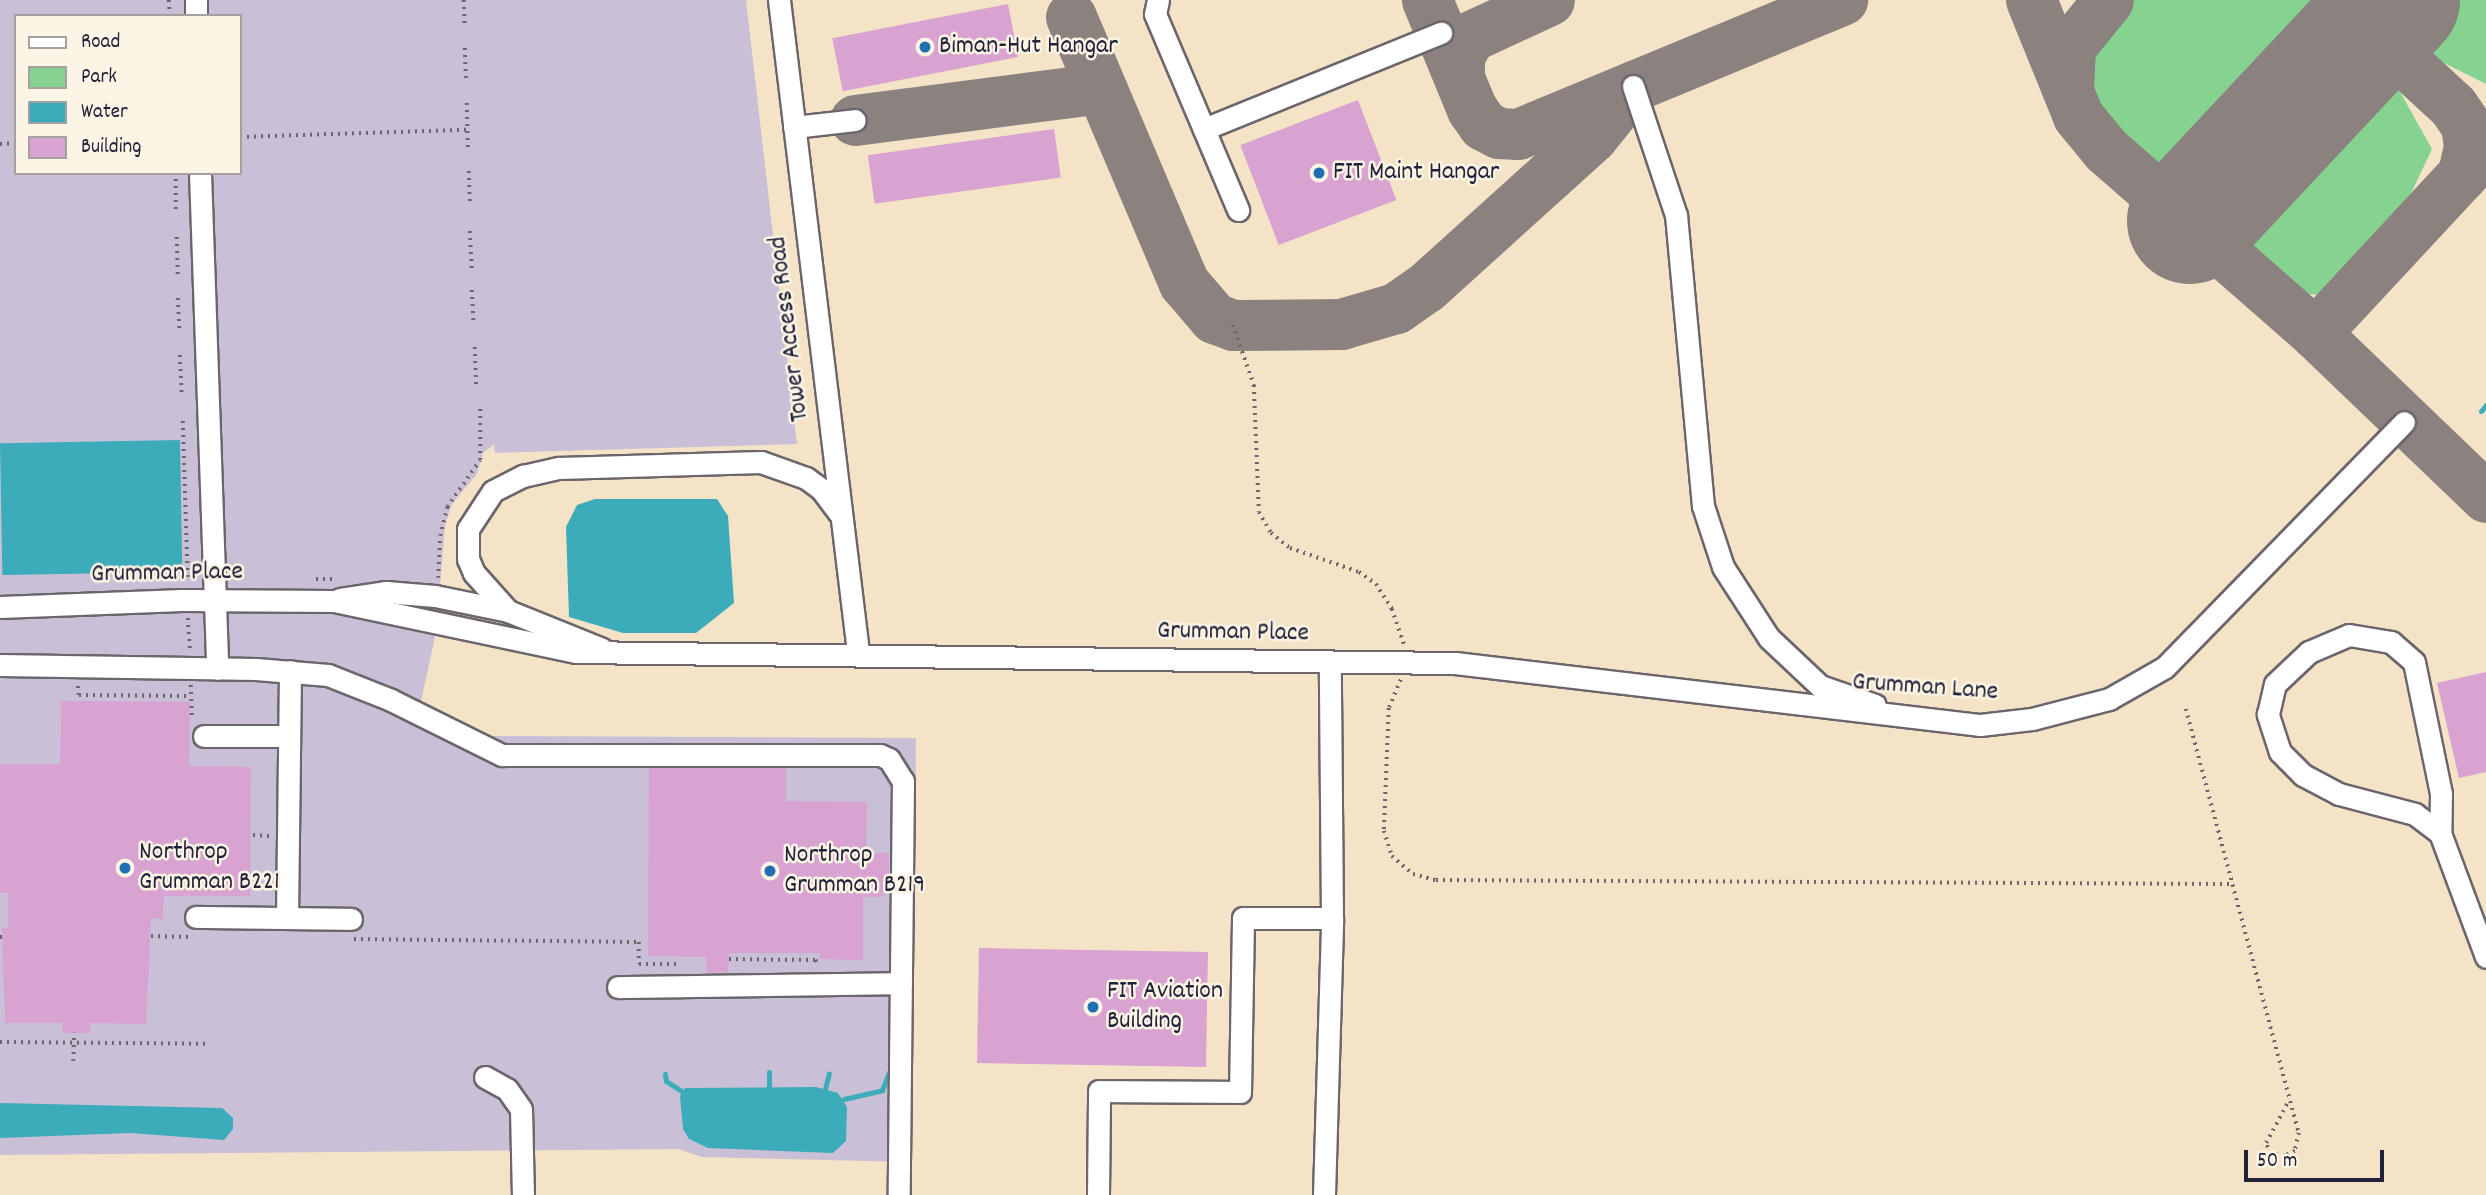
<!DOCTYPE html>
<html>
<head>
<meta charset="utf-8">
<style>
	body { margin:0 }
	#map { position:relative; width:2486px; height:1195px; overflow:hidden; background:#f4e3c6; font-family:Dekko,sans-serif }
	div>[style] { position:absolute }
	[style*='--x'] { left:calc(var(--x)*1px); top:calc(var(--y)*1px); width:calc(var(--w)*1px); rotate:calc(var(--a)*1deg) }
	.industrial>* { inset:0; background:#c9bfd7 }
	.green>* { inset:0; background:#86d391 }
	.water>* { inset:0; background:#3dacba; transform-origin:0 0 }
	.stream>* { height:5px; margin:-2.5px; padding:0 2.5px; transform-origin:2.5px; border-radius:2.5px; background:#3dacba }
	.taxiway>* { height:51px; margin:-25.5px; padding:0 25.5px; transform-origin:25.5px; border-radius:25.5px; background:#8b8280 }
	.runway>* { height:126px; margin:-63px; padding:0 63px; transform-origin:63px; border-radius:63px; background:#8b8280 }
	.building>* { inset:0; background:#d8a2d1; transform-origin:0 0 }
	.path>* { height:3.5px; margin-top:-1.75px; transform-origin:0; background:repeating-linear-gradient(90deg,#6c666c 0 2px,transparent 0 7px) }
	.roads { filter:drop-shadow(2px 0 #6c666c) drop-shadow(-2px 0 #6c666c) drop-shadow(0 2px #6c666c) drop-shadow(0 -2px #6c666c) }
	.minor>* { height:21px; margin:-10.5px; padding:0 10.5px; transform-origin:10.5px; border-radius:10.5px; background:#fff }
	.dots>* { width:19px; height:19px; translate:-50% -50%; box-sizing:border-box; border:4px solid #fcf5e5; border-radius:50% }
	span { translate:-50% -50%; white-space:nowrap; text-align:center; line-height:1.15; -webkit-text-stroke:5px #fcf5e5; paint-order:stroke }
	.poi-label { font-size:26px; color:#22223b }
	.left { translate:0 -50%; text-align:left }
	.street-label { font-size:26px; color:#22223b }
	.legend { position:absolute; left:14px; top:14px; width:228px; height:161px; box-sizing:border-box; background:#fcf5e5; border:2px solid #a5a1a1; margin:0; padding:9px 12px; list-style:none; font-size:21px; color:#22223b }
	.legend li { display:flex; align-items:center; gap:14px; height:35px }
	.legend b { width:35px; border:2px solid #a5a1a1 }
	.scale { position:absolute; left:2244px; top:1150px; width:140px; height:32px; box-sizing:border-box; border:4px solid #22223b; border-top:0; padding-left:9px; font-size:21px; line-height:24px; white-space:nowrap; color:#22223b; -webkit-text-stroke:5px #fcf5e5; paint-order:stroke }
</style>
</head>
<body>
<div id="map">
	<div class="industrial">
		<i style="clip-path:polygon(evenodd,0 0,746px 0,797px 444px,495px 453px,494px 444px,483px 453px,477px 474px,452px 504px,445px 525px,440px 585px,446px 587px,421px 701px,490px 736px,916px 738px,911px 1162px,702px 1157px,678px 1149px,0 1155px,0 0,16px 16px,240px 16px,240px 173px,16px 173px,16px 16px)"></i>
	</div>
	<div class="green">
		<i style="clip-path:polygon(2132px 0,2311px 0,2327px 27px,2206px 155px,2179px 171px,2164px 171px,2151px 166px,2108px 125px,2085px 85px,2087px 50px)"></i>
		<i style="clip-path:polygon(2440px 0,2486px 0,2486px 84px,2430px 56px,2408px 33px)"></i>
		<i style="clip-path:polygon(2376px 71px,2399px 90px,2432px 149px,2405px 206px,2340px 284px,2318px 295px,2298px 293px,2250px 250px,2247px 211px)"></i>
	</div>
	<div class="water">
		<i style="left:180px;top:440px;width:132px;height:180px;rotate:89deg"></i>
		<i style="clip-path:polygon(717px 499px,728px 516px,734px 603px,696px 633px,623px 633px,569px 617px,566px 527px,577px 505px,595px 499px)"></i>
		<i style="clip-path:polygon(816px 1087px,838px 1093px,847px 1107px,846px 1141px,833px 1153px,708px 1148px,689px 1139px,683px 1129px,680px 1096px,685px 1088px)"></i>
		<i style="clip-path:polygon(0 1103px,222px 1108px,233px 1118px,233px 1129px,224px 1140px,130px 1133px,0 1138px)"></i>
	</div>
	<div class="stream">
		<i style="--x:2481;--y:411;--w:8;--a:-50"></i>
		<i style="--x:769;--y:1072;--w:15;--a:90"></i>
		<i style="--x:665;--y:1074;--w:7;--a:82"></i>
		<i style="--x:666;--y:1081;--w:20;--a:33"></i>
		<i style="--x:825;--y:1089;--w:16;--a:-76"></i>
		<i style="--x:844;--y:1099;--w:39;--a:-13"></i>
		<i style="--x:882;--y:1090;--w:17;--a:-69"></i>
	</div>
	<div class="taxiway">
		<i style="--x:1427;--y:0;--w:118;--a:67.6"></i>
		<i style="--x:1472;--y:109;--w:19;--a:55"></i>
		<i style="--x:1483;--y:125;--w:18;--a:27"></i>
		<i style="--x:1499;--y:133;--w:19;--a:3"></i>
		<i style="--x:1518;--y:134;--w:351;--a:-22.5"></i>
		<i style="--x:2031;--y:0;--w:125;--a:67.9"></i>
		<i style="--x:2078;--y:116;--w:44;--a:50.5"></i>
		<i style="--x:2106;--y:150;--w:278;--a:41.2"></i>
		<i style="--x:2315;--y:333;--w:237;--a:43.8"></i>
		<i style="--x:2338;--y:0;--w:156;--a:42.7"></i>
		<i style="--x:2453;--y:106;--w:23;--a:56"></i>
		<i style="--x:2466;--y:125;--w:22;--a:82"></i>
		<i style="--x:2469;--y:147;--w:28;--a:103"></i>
		<i style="--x:1071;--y:17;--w:289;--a:67"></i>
		<i style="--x:1184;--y:283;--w:46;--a:49.4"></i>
		<i style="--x:1214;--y:318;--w:20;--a:20"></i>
		<i style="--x:1233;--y:325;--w:108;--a:-0.5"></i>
		<i style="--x:1341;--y:324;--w:57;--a:-16.2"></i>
		<i style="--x:1396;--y:308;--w:35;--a:-35"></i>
		<i style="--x:1425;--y:288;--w:225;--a:-42.1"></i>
		<i style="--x:1592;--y:137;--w:65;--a:-51.2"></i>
		<i style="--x:1459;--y:75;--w:18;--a:-90"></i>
		<i style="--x:1459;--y:57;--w:22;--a:-63"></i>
		<i style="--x:1469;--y:37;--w:88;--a:-24.8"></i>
		<i style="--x:2068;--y:90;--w:43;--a:-87.3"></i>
		<i style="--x:2070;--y:47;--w:60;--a:-51"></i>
		<i style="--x:855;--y:120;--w:247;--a:-7.4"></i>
		<i style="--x:2315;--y:333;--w:251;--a:-47.1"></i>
	</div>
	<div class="runway">
		<i style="--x:2190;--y:221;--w:303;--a:-46.9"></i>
	</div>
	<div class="building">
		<i style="left:1008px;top:4px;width:54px;height:179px;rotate:79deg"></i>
		<i style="left:1358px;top:100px;width:107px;height:126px;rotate:69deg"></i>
		<i style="left:1054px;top:129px;width:49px;height:188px;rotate:82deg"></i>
		<i style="clip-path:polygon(2486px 672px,2486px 772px,2459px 778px,2437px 683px)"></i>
		<i style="clip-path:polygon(61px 701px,190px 702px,189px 766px,251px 767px,250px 896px,164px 896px,163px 919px,151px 918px,146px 1024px,90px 1023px,90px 1033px,62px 1033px,63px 1023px,5px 1023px,2px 928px,8px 928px,8px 893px,0 893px,0 764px,60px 764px)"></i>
		<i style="clip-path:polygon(649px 768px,786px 768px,786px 801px,867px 802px,866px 853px,889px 853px,889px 890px,883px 890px,883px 897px,863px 897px,863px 960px,820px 959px,820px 953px,729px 953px,728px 972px,706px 973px,706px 957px,648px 956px)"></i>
		<i style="left:979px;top:948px;width:229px;height:115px;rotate:1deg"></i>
	</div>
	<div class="path">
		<i style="--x:169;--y:0;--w:16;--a:86"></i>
		<i style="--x:464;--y:0;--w:26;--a:88"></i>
		<i style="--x:465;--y:48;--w:33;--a:88"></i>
		<i style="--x:467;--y:103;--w:45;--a:88.7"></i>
		<i style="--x:240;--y:137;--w:227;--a:-1.8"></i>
		<i style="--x:0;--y:144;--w:16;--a:-4"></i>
		<i style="--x:469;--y:171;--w:32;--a:88"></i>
		<i style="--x:176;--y:179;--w:33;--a:90"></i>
		<i style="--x:470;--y:231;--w:38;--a:87"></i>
		<i style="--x:177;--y:237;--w:41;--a:88.6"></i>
		<i style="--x:472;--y:290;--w:34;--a:87"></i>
		<i style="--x:178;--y:298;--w:35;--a:87"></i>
		<i style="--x:1233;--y:325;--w:64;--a:70.7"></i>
		<i style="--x:1254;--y:385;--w:127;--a:87.7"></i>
		<i style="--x:1259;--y:512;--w:24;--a:60"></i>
		<i style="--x:1271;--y:533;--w:24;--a:38"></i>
		<i style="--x:1290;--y:548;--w:73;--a:19.2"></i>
		<i style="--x:1359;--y:572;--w:21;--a:35"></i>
		<i style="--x:1376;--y:584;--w:30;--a:57"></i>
		<i style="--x:1392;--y:609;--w:37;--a:71"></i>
		<i style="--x:475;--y:347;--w:38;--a:88"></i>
		<i style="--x:180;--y:355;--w:41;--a:87.2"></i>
		<i style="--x:183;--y:421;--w:159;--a:88.2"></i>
		<i style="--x:438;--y:578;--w:42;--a:-87.3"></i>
		<i style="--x:440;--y:536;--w:30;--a:-76"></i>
		<i style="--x:447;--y:507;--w:57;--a:-54.9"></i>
		<i style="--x:480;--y:460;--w:53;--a:-90"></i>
		<i style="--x:316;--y:579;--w:20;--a:0"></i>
		<i style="--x:188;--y:618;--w:31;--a:86"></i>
		<i style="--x:1401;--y:680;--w:30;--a:113"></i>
		<i style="--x:1389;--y:708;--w:123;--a:92.3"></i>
		<i style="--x:1384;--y:831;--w:26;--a:72"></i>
		<i style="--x:1392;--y:856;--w:28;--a:41"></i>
		<i style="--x:1413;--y:874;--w:24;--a:15"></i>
		<i style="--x:1436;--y:880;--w:796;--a:0.29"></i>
		<i style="--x:191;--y:685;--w:35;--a:88"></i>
		<i style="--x:78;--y:686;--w:9;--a:84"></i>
		<i style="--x:79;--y:695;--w:112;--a:0.5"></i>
		<i style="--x:2186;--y:709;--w:439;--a:75.1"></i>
		<i style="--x:2299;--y:1133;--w:18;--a:103"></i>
		<i style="--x:2295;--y:1151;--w:11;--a:153"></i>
		<i style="--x:2285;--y:1156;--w:15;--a:-172"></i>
		<i style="--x:2270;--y:1154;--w:12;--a:-110"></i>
		<i style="--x:2266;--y:1143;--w:49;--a:-61.9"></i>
		<i style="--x:253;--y:835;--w:16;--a:4"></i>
		<i style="--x:151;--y:936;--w:40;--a:1.4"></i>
		<i style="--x:0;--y:937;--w:2;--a:0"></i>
		<i style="--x:354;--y:939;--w:285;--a:0.6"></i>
		<i style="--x:639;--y:942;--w:22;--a:90"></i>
		<i style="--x:639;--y:964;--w:38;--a:0"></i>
		<i style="--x:729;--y:959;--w:87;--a:0.7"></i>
		<i style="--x:816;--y:960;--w:5;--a:53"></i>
		<i style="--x:0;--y:1042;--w:210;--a:0.5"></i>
		<i style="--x:73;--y:1061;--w:28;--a:-88"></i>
	</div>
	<div class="roads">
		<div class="minor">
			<i style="--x:196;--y:0;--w:16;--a:90"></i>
			<i style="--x:779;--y:0;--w:657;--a:83.09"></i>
			<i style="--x:1158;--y:0;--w:14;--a:102"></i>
			<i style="--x:1155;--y:14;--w:213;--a:67"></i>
			<i style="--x:1633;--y:86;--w:136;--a:71.6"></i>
			<i style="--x:1676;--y:215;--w:292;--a:84.7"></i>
			<i style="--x:1703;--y:506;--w:64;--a:71.8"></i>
			<i style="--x:1723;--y:567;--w:85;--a:57.1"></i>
			<i style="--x:1769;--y:638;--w:70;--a:43.3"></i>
			<i style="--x:1820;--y:686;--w:58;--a:19.1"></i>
			<i style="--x:794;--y:127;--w:61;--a:-6.5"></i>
			<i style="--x:1204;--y:129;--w:256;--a:-22.1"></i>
			<i style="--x:200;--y:173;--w:496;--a:88"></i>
			<i style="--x:340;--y:599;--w:47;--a:-8.7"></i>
			<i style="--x:386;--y:592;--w:49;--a:4.7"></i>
			<i style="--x:435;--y:596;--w:75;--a:11.6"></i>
			<i style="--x:508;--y:611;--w:101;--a:22"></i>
			<i style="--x:0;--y:607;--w:182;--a:-2.2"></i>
			<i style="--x:182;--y:600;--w:152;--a:0.4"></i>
			<i style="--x:334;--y:601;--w:247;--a:11.9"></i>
			<i style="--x:576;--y:652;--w:879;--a:0.72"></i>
			<i style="--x:1455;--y:663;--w:529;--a:6.74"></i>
			<i style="--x:1980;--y:725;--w:52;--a:-6.6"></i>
			<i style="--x:2032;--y:719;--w:80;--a:-14.6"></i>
			<i style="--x:2109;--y:699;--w:64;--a:-29.7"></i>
			<i style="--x:2165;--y:667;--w:342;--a:-45.7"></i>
			<i style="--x:508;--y:611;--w:51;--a:-131.8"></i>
			<i style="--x:474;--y:573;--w:15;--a:-113"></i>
			<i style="--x:468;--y:559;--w:30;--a:-90"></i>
			<i style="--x:468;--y:529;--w:45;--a:-56.7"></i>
			<i style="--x:493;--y:491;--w:34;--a:-27"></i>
			<i style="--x:523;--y:476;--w:37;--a:-13"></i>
			<i style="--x:559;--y:468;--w:202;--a:-1.7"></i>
			<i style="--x:761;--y:462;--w:48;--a:19.6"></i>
			<i style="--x:806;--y:478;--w:19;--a:36"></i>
			<i style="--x:821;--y:489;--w:30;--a:53"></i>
			<i style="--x:0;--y:665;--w:256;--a:0.9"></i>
			<i style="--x:256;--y:669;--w:72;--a:4.8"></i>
			<i style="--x:328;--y:675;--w:68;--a:21.6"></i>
			<i style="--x:391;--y:700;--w:124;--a:26.4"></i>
			<i style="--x:502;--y:755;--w:378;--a:0"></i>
			<i style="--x:880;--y:755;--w:10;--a:24"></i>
			<i style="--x:889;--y:759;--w:26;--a:58"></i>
			<i style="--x:903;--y:781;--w:414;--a:90.6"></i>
			<i style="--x:204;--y:736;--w:85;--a:0"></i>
			<i style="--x:2440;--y:833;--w:31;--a:-143"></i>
			<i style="--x:2415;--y:814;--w:79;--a:-165.3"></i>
			<i style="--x:2339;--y:794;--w:41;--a:-152.2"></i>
			<i style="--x:2303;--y:775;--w:33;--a:-135"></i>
			<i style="--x:2280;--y:752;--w:40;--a:-108"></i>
			<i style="--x:2268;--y:714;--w:31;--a:-77"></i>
			<i style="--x:2275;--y:684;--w:47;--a:-43.3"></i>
			<i style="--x:2309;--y:652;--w:43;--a:-23"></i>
			<i style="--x:2349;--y:635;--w:43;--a:9.5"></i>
			<i style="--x:2391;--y:642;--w:30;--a:41"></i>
			<i style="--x:2414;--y:662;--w:135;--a:78.4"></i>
			<i style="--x:2441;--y:794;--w:39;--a:91"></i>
			<i style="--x:2440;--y:833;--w:132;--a:69.6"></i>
			<i style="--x:196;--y:917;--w:155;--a:0.7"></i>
			<i style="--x:287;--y:918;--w:247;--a:-89.3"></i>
			<i style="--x:618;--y:987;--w:283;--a:-0.8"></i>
			<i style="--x:485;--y:1077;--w:25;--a:29"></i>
			<i style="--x:507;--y:1089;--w:24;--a:55"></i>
			<i style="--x:521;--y:1109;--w:86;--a:88.7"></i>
			<i style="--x:1098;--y:1195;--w:104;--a:-89.4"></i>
			<i style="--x:1099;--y:1091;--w:141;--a:0.4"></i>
			<i style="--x:1240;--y:1092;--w:174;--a:-89"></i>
			<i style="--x:1243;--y:918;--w:89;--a:0"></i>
			<i style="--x:1324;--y:1195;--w:277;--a:-88.3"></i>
			<i style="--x:1332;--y:918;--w:254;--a:-90.5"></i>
		</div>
	</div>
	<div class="dots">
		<i style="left:925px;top:47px;background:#1f6fb2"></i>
		<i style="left:1319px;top:173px;background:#1f6fb2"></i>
		<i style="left:125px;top:868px;background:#1f6fb2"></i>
		<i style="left:770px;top:871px;background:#1f6fb2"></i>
		<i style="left:1093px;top:1007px;background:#1f6fb2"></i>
	</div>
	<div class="poi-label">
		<span class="left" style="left:939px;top:47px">Biman-Hut Hangar</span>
		<span class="left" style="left:1333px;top:173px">FIT Maint Hangar</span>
		<span class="left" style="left:139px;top:868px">Northrop<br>Grumman B221</span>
		<span class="left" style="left:784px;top:871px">Northrop<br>Grumman B219</span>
		<span class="left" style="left:1107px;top:1007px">FIT Aviation<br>Building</span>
	</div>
	<div class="street-label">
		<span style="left:790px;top:329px;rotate:-97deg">Tower Access Road</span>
		<span style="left:167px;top:574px;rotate:-1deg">Grumman Place</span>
		<span style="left:1233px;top:633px;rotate:1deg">Grumman Place</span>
		<span style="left:1925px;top:688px;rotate:4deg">Grumman Lane</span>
	</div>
	<ul class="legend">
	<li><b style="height:9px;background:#fff"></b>Road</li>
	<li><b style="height:19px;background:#86d391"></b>Park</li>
	<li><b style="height:19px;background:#3dacba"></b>Water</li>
	<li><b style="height:19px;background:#d8a2d1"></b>Building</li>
	</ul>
	<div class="scale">50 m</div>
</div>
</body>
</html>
